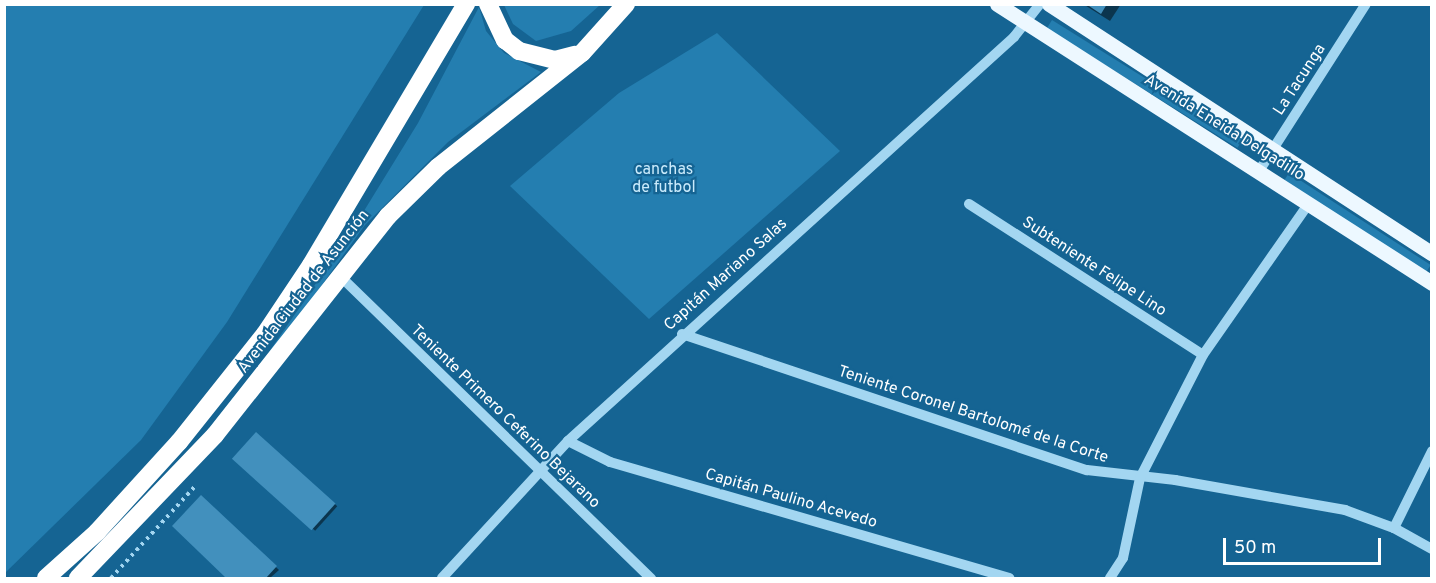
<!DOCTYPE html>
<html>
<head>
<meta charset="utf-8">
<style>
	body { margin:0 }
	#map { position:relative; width:1436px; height:583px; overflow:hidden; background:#156493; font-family:Overpass,sans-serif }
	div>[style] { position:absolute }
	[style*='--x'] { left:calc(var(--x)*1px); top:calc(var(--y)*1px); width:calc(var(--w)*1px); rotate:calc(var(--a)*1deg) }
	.green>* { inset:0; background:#247eb0; transform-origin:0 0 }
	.shadow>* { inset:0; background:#0007; transform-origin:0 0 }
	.building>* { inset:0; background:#4290bd; transform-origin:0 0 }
	.path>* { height:4px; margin-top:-2px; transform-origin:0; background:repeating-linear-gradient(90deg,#a3d6f1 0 3px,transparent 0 7.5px) }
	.minor>* { height:10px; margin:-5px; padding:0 5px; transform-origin:5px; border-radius:5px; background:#a3d6f1 }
	.major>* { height:15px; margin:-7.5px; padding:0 7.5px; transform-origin:7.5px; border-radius:7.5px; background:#edf8ff }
	.highway>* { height:18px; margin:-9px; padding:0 9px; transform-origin:9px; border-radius:9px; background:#fff }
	span { translate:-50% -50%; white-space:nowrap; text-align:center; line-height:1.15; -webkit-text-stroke:4.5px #156493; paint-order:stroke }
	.street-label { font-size:16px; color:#fff }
	.park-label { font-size:16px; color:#caebfc }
	.frame { position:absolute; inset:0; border:6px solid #fff; pointer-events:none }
	.scale { position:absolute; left:1223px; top:538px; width:158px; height:27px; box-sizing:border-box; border:3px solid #fff; border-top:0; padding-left:8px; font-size:18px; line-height:21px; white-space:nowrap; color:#fff; -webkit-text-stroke:4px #156493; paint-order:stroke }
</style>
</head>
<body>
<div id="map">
	<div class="green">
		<i style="clip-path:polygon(5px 4px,424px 5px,227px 322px,141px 440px,5px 573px)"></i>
		<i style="clip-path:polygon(504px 5px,600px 5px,571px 31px,536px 41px,513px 24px)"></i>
		<i style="clip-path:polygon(479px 7px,486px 31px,504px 53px,541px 72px,448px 142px,365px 225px,237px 403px,75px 578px,67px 578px,186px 458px,269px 352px,351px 232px,418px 123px)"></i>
		<i style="left:1052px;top:20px;width:225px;height:10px;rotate:32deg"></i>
		<i style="clip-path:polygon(717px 33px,840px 151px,649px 319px,510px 186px,619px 93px)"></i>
		<i style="left:1289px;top:173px;width:169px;height:9px;rotate:33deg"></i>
	</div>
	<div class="shadow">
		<i style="clip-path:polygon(1083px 4px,1121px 4px,1110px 21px)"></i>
		<i style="left:257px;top:434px;width:108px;height:33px;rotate:42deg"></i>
		<i style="clip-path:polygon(201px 497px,279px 570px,270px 578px,228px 578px,174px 526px)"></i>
	</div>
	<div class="building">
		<i style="clip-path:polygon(1086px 4px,1107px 4px,1101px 14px)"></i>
		<i style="left:256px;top:432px;width:107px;height:36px;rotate:42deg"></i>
		<i style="clip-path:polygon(201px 495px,277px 566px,266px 578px,226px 578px,172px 526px)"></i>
	</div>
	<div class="path">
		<i style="--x:111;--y:578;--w:127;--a:-47.5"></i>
	</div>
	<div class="minor">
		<i style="--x:1259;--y:171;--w:198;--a:-57.4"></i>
		<i style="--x:969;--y:204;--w:278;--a:32.8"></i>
		<i style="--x:340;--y:276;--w:434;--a:44.2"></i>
		<i style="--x:682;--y:334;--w:427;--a:18.6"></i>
		<i style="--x:1087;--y:470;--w:89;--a:6.5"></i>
		<i style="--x:1175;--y:480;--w:173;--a:10"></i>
		<i style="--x:1345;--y:510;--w:52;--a:20.2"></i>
		<i style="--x:1394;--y:528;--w:43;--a:28.9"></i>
		<i style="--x:568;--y:441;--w:47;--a:26.6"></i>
		<i style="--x:610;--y:462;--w:416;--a:16.2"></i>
		<i style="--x:1394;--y:528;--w:86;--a:-63.7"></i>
		<i style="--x:442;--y:578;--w:186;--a:-47.4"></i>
		<i style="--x:568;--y:441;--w:602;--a:-42.17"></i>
		<i style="--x:1014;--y:37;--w:42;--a:-51.8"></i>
		<i style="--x:1110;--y:578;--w:24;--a:-57"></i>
		<i style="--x:1123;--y:558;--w:82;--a:-78"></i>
		<i style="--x:1140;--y:478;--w:138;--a:-62.9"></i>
		<i style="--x:1203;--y:355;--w:185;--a:-55.1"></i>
	</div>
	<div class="major">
		<i style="--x:997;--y:4;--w:517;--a:32.68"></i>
		<i style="--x:1049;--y:4;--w:457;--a:33.1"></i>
	</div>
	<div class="highway">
		<i style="--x:488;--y:4;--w:40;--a:65"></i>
		<i style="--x:505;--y:40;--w:18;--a:38"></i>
		<i style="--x:519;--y:51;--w:37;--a:14"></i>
		<i style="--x:555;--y:60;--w:20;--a:-15"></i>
		<i style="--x:46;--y:578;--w:69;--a:-42"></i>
		<i style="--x:97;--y:532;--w:122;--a:-47.7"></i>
		<i style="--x:179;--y:442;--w:138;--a:-51.5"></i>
		<i style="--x:265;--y:334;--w:83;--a:-56.3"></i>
		<i style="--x:311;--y:265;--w:304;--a:-59.3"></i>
		<i style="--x:78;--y:578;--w:198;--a:-46.2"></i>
		<i style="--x:215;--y:435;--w:279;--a:-51.7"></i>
		<i style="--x:388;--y:216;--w:70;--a:-44.4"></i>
		<i style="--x:438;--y:167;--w:184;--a:-38.4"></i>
		<i style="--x:582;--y:53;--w:66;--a:-48.1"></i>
	</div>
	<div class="street-label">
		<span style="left:1300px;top:80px;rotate:-57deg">La Tacunga</span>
		<span style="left:1224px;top:128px;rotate:32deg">Avenida Eneida Delgadillo</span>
		<span style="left:1094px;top:267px;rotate:33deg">Subteniente Felipe Lino</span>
		<span style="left:726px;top:275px;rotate:-42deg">Capitán Mariano Salas</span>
		<span style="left:304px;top:292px;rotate:-52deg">Avenida Ciudad de Asunción</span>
		<span style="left:973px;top:415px;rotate:18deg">Teniente Coronel Bartolomé de la Corte</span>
		<span style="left:505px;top:417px;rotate:44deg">Teniente Primero Ceferino Bejarano</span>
		<span style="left:791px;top:499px;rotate:16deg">Capitán Paulino Acevedo</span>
	</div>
	<div class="park-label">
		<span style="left:664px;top:179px">canchas<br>de futbol</span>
	</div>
	<div class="frame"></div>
	<div class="scale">50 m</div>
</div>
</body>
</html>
